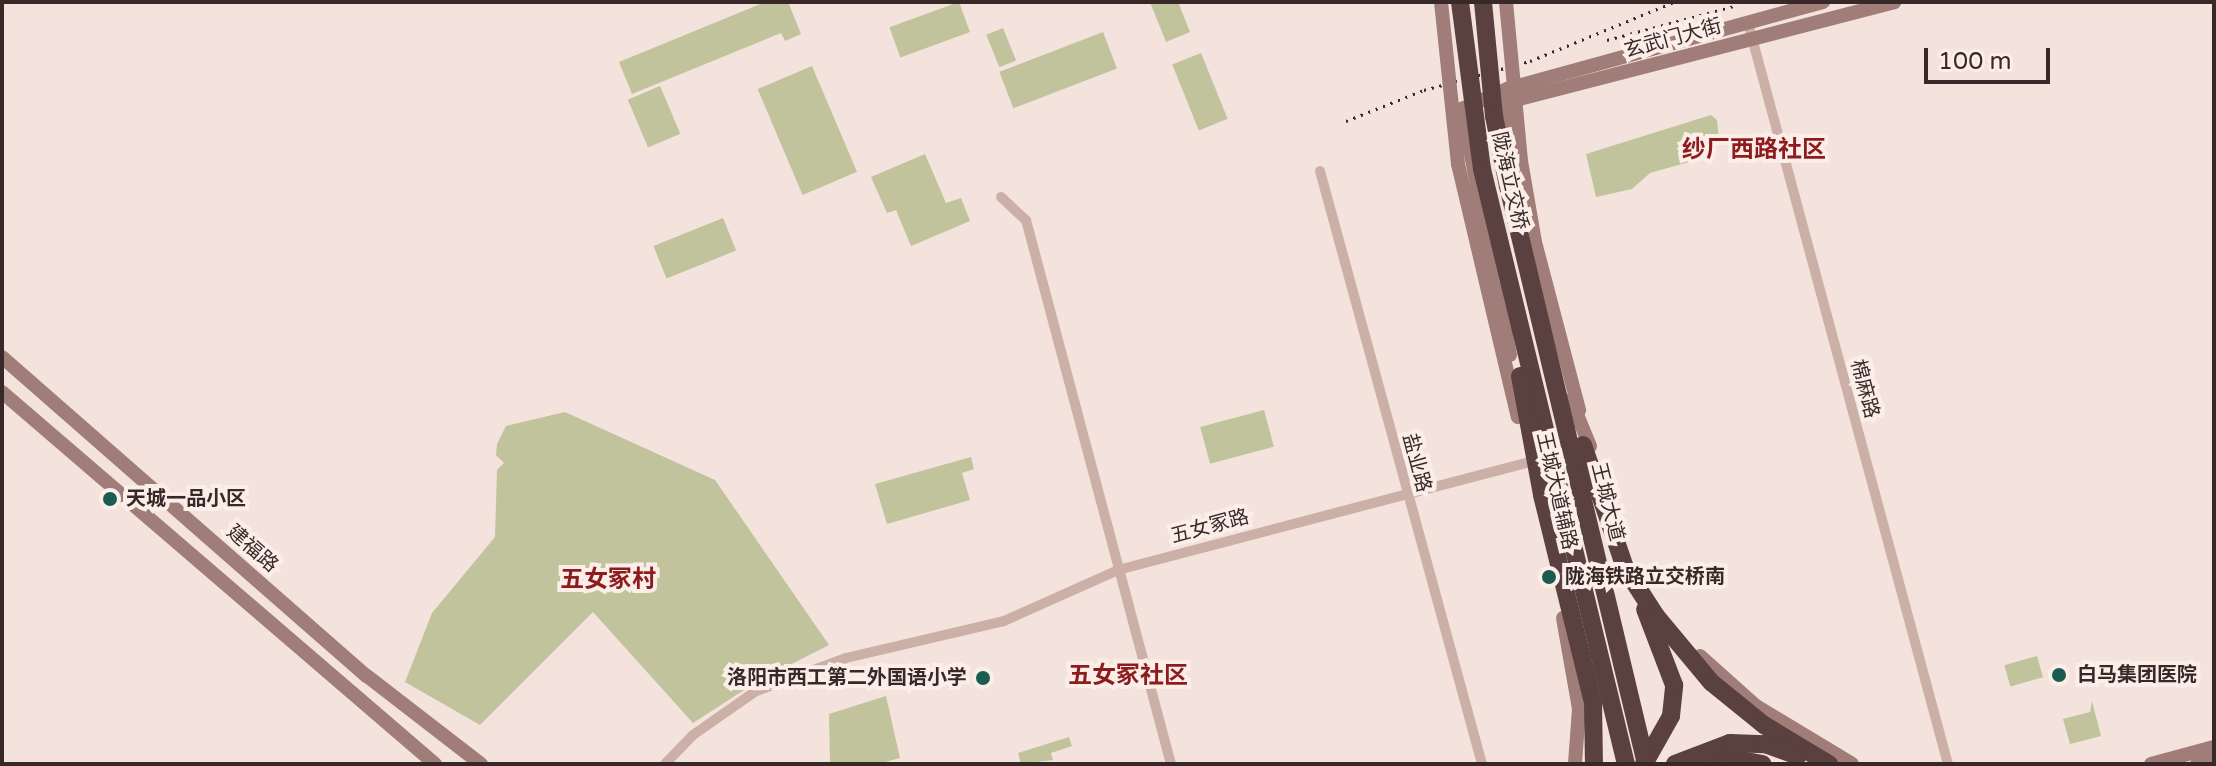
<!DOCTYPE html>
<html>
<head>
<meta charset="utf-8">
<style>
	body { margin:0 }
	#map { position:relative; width:2216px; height:766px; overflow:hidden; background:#f3e3dc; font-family:"Varela Round","Noto Sans SC",sans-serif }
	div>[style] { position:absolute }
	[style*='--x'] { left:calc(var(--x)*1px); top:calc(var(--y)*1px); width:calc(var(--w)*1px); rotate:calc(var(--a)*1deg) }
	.green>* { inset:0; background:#c0c39b; transform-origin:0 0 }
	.street>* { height:10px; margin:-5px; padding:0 5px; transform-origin:5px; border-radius:5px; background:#ccafa7 }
	.secondary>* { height:14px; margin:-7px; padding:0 7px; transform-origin:7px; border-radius:7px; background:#a07d78 }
	.highway>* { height:18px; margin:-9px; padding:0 9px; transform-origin:9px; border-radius:9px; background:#5a403f }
	.rail>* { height:3px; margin-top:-1.5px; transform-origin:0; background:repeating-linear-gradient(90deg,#382928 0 2px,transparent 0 8px) }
	.secondary-bridge>* { height:14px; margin:-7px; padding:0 7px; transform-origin:7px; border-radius:7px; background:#a07d78 }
	.highway-bridge>* { height:18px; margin:-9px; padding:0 9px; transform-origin:9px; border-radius:9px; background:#5a403f }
	.dots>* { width:22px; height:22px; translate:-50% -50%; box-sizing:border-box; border:4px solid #fbeee9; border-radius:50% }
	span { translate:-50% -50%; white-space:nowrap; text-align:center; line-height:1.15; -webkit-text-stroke:8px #fbeee9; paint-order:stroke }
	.street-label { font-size:20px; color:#382928 }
	.poi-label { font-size:20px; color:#382928; font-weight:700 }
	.left { translate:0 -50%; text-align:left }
	.right { translate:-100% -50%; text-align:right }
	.quarter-label { font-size:24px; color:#8c1c1d; font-weight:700 }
	.frame { position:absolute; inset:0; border:4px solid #382928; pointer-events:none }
	.scale { position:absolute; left:1924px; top:48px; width:126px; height:36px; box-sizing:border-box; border:4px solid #382928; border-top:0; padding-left:10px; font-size:24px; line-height:28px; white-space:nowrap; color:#382928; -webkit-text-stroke:6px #fbeee9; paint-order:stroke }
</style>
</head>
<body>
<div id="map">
	<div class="green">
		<i style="clip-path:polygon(765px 2px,788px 2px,801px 34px,785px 41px,781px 33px,632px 94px,619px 62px)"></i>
		<i style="left:959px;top:2px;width:32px;height:74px;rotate:70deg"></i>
		<i style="clip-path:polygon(1150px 2px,1178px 2px,1190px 32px,1166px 42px)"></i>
		<i style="left:1003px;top:28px;width:35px;height:18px;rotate:68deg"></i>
		<i style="left:1103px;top:32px;width:39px;height:111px;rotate:69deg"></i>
		<i style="left:1201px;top:53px;width:71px;height:31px;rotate:68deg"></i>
		<i style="left:812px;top:66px;width:115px;height:59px;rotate:67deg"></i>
		<i style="left:660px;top:86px;width:52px;height:35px;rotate:67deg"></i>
		<i style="clip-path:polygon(1711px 115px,1717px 120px,1719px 140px,1710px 156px,1650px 173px,1632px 189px,1596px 197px,1586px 154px)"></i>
		<i style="clip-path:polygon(925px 154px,946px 203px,961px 198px,970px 221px,911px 246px,896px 210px,887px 213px,871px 177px)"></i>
		<i style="left:723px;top:218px;width:35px;height:75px;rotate:68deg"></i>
		<i style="left:1264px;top:410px;width:38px;height:66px;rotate:75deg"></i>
		<i style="clip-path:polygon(565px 412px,715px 480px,829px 645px,758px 681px,693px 723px,593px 612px,480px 725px,405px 682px,432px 613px,495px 537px,497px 470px,504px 463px,496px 455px,497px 444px,506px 426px)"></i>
		<i style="clip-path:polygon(971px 457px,974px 469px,962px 473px,970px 500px,887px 524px,875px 484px)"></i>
		<i style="left:2037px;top:656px;width:22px;height:34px;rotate:74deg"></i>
		<i style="clip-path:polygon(886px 696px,900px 758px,878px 764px,830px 764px,829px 714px)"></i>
		<i style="clip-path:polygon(2092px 701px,2101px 736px,2070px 744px,2063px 719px,2090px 712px)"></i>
		<i style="clip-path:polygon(1069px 737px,1072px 746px,1051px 753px,1053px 760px,1021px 764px,1018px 753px)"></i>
	</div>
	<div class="street">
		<i style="--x:1748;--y:23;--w:768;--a:74.9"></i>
		<i style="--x:1320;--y:171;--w:615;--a:74.72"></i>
		<i style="--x:1001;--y:197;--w:34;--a:43"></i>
		<i style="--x:1026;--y:220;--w:563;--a:75.08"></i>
		<i style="--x:665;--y:764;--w:40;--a:-46"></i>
		<i style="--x:693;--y:735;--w:77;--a:-34.9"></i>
		<i style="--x:756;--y:691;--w:96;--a:-20.1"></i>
		<i style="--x:846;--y:658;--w:162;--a:-13.2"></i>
		<i style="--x:1004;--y:621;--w:125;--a:-24.1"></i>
		<i style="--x:1118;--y:570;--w:434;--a:-14.7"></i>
	</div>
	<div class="secondary">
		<i style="--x:1513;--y:146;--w:44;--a:-96.5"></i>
		<i style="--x:1508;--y:102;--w:399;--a:-14.5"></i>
		<i style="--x:1510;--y:355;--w:251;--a:-101"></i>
		<i style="--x:1462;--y:109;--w:49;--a:-24"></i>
		<i style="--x:1507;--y:89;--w:328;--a:-15.4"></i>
		<i style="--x:2;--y:357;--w:485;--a:41.2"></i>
		<i style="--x:367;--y:676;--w:144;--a:37.7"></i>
		<i style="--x:2;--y:392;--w:571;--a:40.67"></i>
		<i style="--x:1571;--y:400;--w:50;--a:67.6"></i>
		<i style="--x:1563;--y:618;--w:92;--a:80"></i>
		<i style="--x:1579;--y:709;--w:55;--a:94.2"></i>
		<i style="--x:1700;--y:656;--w:75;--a:41.8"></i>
		<i style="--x:1756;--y:706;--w:112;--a:31.1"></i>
		<i style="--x:2151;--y:764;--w:65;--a:-15.1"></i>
		<i style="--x:2197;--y:764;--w:18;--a:-16"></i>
	</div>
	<div class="highway">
		<i style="--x:1644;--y:764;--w:55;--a:-60.6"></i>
		<i style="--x:1671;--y:716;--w:31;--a:-84"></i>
		<i style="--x:1674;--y:685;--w:81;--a:-110.9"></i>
		<i style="--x:1709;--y:764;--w:23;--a:-15"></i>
		<i style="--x:1731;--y:758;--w:32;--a:11"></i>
	</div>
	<div class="rail">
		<i style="--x:1607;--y:40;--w:131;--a:-15"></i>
		<i style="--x:1346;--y:121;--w:84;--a:-21.7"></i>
		<i style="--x:1424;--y:90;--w:110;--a:-15.3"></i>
		<i style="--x:1530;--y:61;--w:156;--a:-22.3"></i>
	</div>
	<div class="secondary-bridge">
		<i style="--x:1441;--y:2;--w:163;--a:84"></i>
		<i style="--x:1458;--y:164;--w:260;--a:76.7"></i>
		<i style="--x:1506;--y:2;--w:160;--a:84.6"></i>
		<i style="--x:1521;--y:161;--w:82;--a:80.2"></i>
		<i style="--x:1535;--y:242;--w:174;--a:75.3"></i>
	</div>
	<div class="highway-bridge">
		<i style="--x:1460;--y:2;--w:168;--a:82.5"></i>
		<i style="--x:1482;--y:169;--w:612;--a:76.4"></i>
		<i style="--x:1483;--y:2;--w:115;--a:84.5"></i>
		<i style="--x:1494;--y:116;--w:71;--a:78.7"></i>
		<i style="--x:1508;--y:186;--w:594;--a:76.57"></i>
		<i style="--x:1520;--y:376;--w:121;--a:79.5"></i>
		<i style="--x:1542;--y:495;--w:214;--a:76.2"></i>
		<i style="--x:1593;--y:703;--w:61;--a:89.1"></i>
		<i style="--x:1583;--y:445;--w:130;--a:71.1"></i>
		<i style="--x:1625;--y:568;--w:57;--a:57.1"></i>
		<i style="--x:1656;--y:616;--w:86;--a:50.2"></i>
		<i style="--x:1711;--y:682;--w:68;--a:39.1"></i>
		<i style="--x:1764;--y:725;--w:76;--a:31"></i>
		<i style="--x:1675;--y:764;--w:59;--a:-20.9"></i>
		<i style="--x:1730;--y:743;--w:35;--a:2"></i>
		<i style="--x:1765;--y:744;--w:35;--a:20"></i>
	</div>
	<div class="dots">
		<i style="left:110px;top:499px;background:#1b5c51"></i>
		<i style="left:1549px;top:577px;background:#1b5c51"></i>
		<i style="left:2059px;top:675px;background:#1b5c51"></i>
		<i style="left:983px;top:678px;background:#1b5c51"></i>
	</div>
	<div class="street-label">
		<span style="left:1673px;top:39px;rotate:-15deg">玄武门大街</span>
		<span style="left:1509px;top:181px;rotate:77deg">陇海立交桥</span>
		<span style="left:1864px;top:389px;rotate:75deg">棉麻路</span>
		<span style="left:1416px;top:463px;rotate:75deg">盐业路</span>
		<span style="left:1556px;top:491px;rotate:77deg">王城大道辅路</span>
		<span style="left:1607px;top:502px;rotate:76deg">王城大道</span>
		<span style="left:1210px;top:527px;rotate:-15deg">五女冢路</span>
		<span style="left:252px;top:549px;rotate:41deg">建福路</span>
	</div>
	<div class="poi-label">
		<span class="left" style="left:126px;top:499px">天城一品小区</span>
		<span class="left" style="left:1565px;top:577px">陇海铁路立交桥南</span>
		<span class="left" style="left:2077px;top:675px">白马集团医院</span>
		<span class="right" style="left:967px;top:678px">洛阳市西工第二外国语小学</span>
	</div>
	<div class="quarter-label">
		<span style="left:1754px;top:150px">纱厂西路社区</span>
		<span style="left:608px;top:580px">五女冢村</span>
		<span style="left:1128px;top:676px">五女冢社区</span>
	</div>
	<div class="frame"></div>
	<div class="scale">100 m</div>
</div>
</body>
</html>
